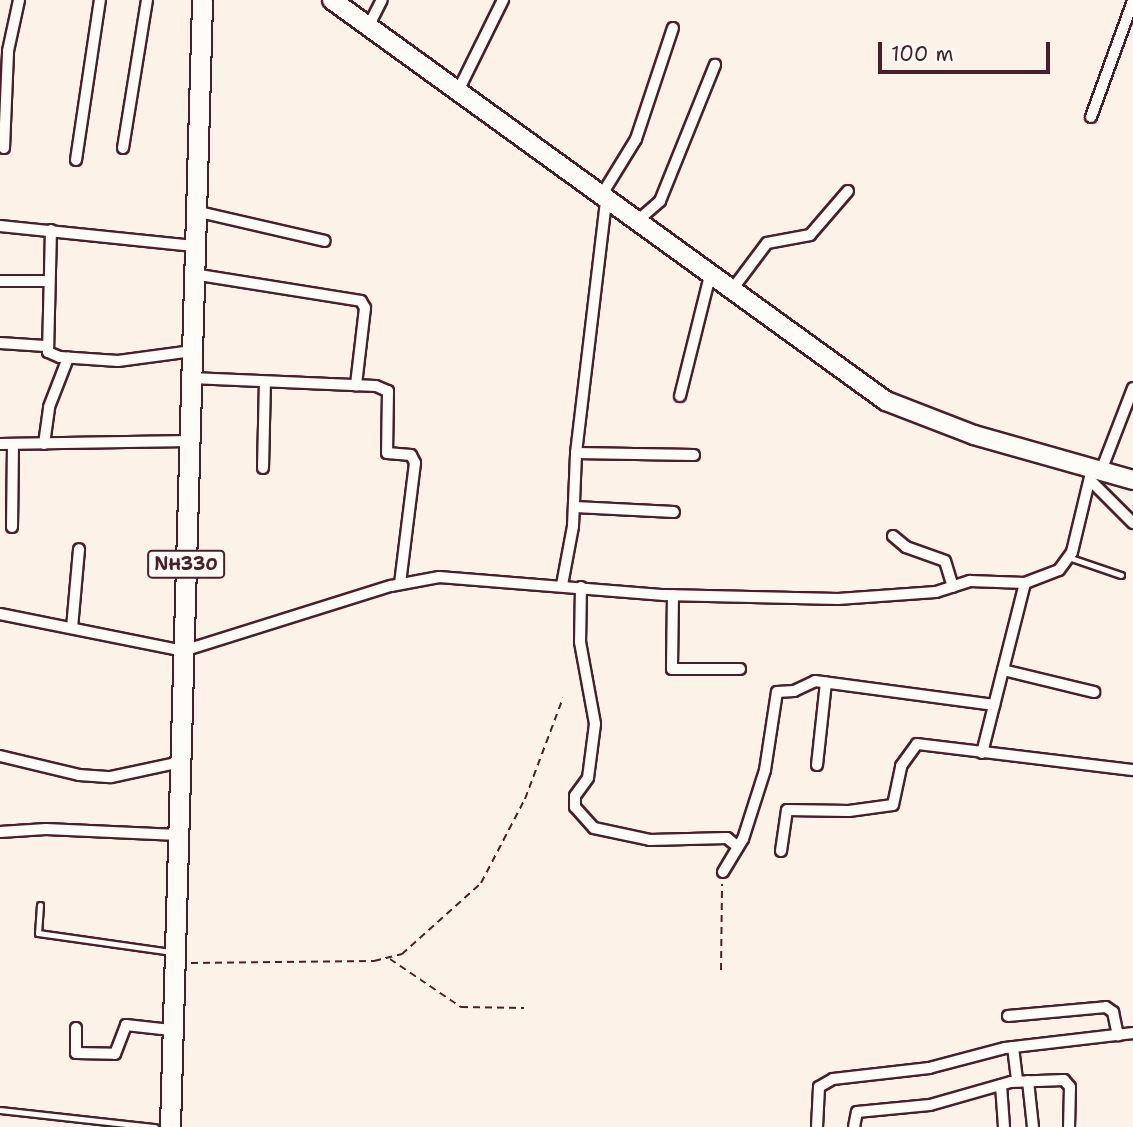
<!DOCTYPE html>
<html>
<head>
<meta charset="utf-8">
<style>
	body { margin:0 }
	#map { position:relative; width:1133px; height:1127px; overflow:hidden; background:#fcf2e7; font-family:"Shantell Sans",sans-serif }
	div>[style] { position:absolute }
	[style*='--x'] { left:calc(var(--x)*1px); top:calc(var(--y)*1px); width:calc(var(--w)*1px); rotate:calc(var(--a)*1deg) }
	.path>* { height:2px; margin-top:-1px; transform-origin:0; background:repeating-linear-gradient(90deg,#4a1f2b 0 7px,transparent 0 12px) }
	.roads { filter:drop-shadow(2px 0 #4a1f2b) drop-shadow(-2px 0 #4a1f2b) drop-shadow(0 2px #4a1f2b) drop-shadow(0 -2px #4a1f2b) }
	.service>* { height:5px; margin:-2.5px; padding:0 2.5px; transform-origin:2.5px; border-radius:2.5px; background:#fdfcf7 }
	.minor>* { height:10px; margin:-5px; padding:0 5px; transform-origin:5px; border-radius:5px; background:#fdfcf7 }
	.primary>* { height:18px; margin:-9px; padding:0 9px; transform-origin:9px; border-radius:9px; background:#fdfcf7 }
	.trunk>* { height:19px; margin:-9.5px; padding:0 9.5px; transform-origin:9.5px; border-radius:9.5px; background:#fdfcf7 }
	span { translate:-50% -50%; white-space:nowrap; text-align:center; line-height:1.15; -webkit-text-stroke:5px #fdfcf7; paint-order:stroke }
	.shield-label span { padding:2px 5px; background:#fdfcf7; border:2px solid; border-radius:5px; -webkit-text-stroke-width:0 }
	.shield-label { font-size:18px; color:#4a1f2b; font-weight:700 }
	.scale { position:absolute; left:878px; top:42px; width:172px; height:32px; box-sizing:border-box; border:4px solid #4a1f2b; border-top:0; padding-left:9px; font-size:21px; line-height:24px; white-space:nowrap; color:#4a1f2b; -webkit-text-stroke:5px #fdfcf7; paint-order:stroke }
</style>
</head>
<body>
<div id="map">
	<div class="path">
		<i style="--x:390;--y:959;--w:86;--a:34.1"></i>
		<i style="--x:461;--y:1007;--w:63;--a:0.9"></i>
		<i style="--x:191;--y:963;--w:183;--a:-0.6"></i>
		<i style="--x:374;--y:961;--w:29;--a:-14"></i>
		<i style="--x:402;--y:954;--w:106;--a:-41.9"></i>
		<i style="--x:481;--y:883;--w:95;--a:-62.4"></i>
		<i style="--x:525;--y:799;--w:108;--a:-69.4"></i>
		<i style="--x:721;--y:970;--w:86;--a:-89.3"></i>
	</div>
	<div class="roads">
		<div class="service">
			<i style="--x:1068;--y:557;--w:56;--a:18.8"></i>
			<i style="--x:40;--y:905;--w:28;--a:94"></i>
			<i style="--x:38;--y:933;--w:134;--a:8.1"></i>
			<i style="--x:0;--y:1110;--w:156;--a:6.3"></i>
		</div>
		<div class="minor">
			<i style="--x:368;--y:27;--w:30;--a:-63"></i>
			<i style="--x:458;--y:91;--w:102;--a:-63.7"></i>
			<i style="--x:1091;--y:117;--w:123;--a:-70.1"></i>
			<i style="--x:4;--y:148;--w:97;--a:-87.6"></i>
			<i style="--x:8;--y:51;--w:52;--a:-77.8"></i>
			<i style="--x:123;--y:148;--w:150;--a:-80.8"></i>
			<i style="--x:76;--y:160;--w:162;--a:-81.5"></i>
			<i style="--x:601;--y:196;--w:67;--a:-58.4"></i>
			<i style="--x:636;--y:139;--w:117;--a:-71.6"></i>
			<i style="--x:195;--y:211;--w:133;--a:13"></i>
			<i style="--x:636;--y:222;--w:32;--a:-41"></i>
			<i style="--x:660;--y:201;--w:147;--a:-68"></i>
			<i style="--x:0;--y:226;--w:195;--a:5.9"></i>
			<i style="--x:51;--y:230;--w:122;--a:91.4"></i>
			<i style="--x:48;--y:352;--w:13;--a:23"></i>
			<i style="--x:60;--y:357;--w:58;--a:3.9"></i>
			<i style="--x:118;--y:361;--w:75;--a:-7.7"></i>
			<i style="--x:193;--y:274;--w:170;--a:9.1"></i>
			<i style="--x:361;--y:301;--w:8;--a:60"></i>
			<i style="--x:365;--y:308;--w:78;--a:96.7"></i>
			<i style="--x:0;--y:281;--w:48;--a:0"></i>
			<i style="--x:731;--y:291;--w:60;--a:-53.1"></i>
			<i style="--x:767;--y:243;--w:44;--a:-10.5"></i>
			<i style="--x:810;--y:235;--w:58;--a:-49.2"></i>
			<i style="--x:0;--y:343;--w:45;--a:3.8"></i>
			<i style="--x:191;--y:378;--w:185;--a:2.5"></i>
			<i style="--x:376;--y:386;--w:13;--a:23"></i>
			<i style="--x:388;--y:391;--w:62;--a:90.9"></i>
			<i style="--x:387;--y:453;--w:24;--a:5"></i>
			<i style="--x:411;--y:455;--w:9;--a:63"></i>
			<i style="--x:415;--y:463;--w:122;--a:97.1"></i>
			<i style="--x:680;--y:396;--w:124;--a:-76"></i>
			<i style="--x:0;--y:444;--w:190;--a:-0.9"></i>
			<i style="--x:44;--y:444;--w:37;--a:-82"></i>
			<i style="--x:49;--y:407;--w:53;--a:-68.8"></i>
			<i style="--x:576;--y:453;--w:118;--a:1"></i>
			<i style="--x:263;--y:468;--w:85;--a:-88.7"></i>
			<i style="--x:1101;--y:471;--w:89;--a:-68.9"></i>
			<i style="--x:1090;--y:480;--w:61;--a:45"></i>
			<i style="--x:575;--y:507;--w:99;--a:2.9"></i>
			<i style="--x:12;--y:527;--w:83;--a:-89.3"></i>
			<i style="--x:893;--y:536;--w:17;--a:40"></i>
			<i style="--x:906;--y:547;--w:41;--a:19.7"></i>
			<i style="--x:945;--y:561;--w:27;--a:73"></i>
			<i style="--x:562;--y:585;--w:60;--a:-79.4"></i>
			<i style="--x:573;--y:526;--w:73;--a:-87.6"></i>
			<i style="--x:576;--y:453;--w:255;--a:-83.2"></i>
			<i style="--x:581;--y:587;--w:55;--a:91"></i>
			<i style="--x:580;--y:642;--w:83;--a:79.6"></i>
			<i style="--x:595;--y:724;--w:54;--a:97.4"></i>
			<i style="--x:588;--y:778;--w:22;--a:126"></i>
			<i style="--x:575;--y:796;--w:11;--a:90"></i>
			<i style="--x:575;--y:807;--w:28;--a:48"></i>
			<i style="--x:594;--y:828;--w:57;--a:12.1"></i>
			<i style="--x:650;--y:840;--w:77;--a:-1.5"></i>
			<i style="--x:727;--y:838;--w:14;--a:39"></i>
			<i style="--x:673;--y:595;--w:74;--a:90.8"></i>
			<i style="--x:672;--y:669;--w:68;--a:0"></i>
			<i style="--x:0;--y:614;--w:187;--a:11.4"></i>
			<i style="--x:183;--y:651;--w:218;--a:-17.4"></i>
			<i style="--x:391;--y:586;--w:49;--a:-10.6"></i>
			<i style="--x:439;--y:577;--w:226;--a:4.6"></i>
			<i style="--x:664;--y:595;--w:174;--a:1.3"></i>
			<i style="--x:838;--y:599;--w:98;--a:-4.1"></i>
			<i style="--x:936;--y:592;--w:36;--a:-18"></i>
			<i style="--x:970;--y:581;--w:55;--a:2.1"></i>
			<i style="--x:1025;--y:583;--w:36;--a:-21"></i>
			<i style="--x:1059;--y:570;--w:22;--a:-54"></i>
			<i style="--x:1072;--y:552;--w:85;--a:-76.5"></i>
			<i style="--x:72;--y:628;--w:79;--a:-84.9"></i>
			<i style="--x:1003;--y:670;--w:94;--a:13.6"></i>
			<i style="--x:982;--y:753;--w:175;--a:-75.8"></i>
			<i style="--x:0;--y:756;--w:81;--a:13.5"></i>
			<i style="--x:79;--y:775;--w:32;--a:4"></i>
			<i style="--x:111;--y:777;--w:72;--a:-12.1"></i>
			<i style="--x:817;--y:765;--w:83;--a:-83.8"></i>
			<i style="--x:0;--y:832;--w:46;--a:-3.7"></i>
			<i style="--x:46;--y:829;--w:132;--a:2.6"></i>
			<i style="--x:781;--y:851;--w:41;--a:-81.7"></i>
			<i style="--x:787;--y:810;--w:62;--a:0.9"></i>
			<i style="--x:849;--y:811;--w:44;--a:-7.8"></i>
			<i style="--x:893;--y:805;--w:40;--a:-78"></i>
			<i style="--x:901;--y:766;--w:27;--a:-54"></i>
			<i style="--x:917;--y:744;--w:218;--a:6.9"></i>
			<i style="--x:723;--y:872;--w:39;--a:-59"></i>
			<i style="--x:743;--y:839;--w:72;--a:-72.3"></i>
			<i style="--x:765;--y:770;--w:79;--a:-81.3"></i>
			<i style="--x:777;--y:692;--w:17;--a:-3"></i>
			<i style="--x:794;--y:691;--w:23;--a:-25"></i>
			<i style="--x:815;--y:681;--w:181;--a:7.6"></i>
			<i style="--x:1008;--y:1016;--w:98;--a:-5.2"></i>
			<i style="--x:1106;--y:1007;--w:9;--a:36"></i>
			<i style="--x:1113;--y:1012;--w:24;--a:78"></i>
			<i style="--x:76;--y:1028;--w:25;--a:90"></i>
			<i style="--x:76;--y:1053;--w:39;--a:1"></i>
			<i style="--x:115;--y:1054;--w:31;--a:-69"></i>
			<i style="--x:126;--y:1025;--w:45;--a:6.3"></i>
			<i style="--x:1013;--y:1047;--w:34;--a:83"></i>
			<i style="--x:1028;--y:1081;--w:46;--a:83.8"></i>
			<i style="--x:1001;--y:1085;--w:42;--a:85.9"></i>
			<i style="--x:817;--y:1127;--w:40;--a:-87.1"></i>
			<i style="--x:819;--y:1087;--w:16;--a:-30"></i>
			<i style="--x:833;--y:1079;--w:97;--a:-6.5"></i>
			<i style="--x:929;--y:1068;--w:79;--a:-14.7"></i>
			<i style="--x:1005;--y:1048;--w:129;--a:-6.7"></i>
			<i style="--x:854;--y:1127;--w:15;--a:-79"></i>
			<i style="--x:857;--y:1112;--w:73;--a:-5.5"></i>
			<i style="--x:930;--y:1105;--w:84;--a:-15.9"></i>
			<i style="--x:1011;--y:1082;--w:53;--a:-2.2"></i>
			<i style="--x:1064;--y:1080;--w:9;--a:49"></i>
			<i style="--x:1070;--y:1087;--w:40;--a:91.4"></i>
		</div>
		<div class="primary">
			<i style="--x:332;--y:0;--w:684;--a:35.9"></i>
			<i style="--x:886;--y:401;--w:94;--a:21.1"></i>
			<i style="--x:974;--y:435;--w:165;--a:15.8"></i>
		</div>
		<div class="trunk">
			<i style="--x:170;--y:1127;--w:1127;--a:-88.37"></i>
		</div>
	</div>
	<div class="shield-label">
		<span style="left:186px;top:564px">NH330</span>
	</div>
	<div class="scale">100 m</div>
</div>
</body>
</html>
